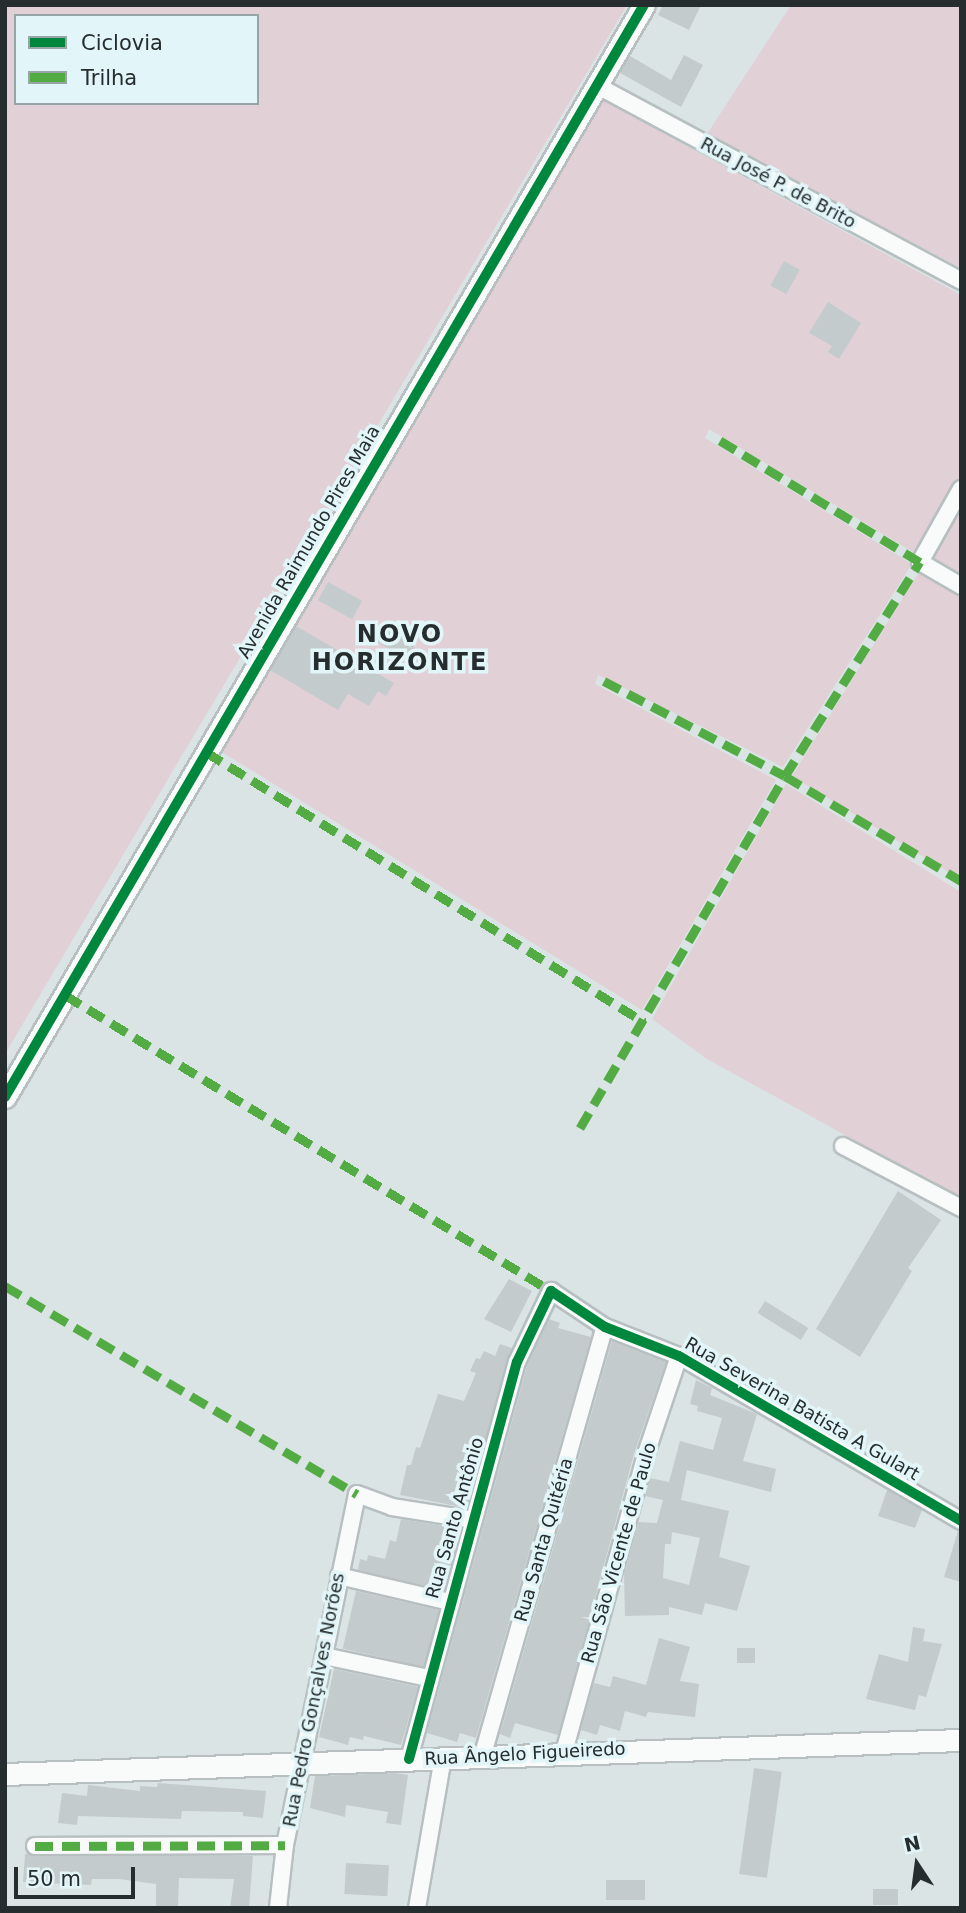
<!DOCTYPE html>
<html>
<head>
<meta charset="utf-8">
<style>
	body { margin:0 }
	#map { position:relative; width:966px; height:1913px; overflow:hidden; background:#dae4e5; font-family:"DejaVu Sans",sans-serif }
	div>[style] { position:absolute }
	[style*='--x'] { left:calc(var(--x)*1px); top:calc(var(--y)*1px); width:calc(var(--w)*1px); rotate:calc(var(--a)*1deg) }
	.green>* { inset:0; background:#e1d0d6 }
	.building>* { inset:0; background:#c4cbcd; transform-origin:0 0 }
	.roads { filter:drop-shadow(2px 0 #b7bfc0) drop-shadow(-2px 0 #b7bfc0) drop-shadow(0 2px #b7bfc0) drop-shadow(0 -2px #b7bfc0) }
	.minor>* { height:16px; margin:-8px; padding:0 8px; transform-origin:8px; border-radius:8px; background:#f9fbfb }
	.tertiary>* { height:21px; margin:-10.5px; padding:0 10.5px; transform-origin:10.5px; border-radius:10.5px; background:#f9fbfb }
	.quiet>* { height:9px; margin-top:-4.5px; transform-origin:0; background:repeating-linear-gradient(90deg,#53ab44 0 18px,transparent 0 27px) }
	.cycleway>* { height:10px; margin:-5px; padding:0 5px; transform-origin:5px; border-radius:5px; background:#00873e }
	span { translate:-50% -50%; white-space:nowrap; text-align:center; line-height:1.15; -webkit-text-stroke:7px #e2f5f8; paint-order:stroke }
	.street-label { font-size:18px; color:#262d2e }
	.district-label { font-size:24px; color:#262d2e; font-weight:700; letter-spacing:2px }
	.frame { position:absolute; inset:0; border:7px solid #262d2e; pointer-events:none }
	.legend { position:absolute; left:14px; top:14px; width:245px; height:91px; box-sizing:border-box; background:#e2f5f8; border:2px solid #97a5a7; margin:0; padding:9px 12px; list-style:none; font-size:21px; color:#262d2e }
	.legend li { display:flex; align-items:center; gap:14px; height:35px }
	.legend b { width:35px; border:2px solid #97a5a7 }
	.north { position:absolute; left:882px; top:1829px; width:70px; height:70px; -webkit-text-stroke:5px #e2f5f8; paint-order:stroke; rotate:347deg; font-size:19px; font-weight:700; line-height:28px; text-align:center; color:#262d2e }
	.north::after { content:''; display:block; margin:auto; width:24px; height:32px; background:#262d2e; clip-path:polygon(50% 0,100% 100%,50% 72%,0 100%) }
	.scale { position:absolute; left:14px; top:1867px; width:121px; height:32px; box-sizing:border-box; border:4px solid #262d2e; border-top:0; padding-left:9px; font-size:21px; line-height:24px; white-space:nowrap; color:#262d2e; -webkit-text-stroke:5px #e2f5f8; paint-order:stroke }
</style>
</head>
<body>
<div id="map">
	<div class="green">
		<i style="clip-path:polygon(evenodd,5px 5px,627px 5px,5px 1054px,5px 5px,16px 16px,257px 16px,257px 103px,16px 103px,16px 16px)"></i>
		<i style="clip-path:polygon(791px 5px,961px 5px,961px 268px,707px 134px)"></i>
		<i style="clip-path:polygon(602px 100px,961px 295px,961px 481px,918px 555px,709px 429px,705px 438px,912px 564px,783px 767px,598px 675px,595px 684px,776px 780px,642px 1010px,220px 751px)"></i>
		<i style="clip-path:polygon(961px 505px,961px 577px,929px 559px)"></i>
		<i style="clip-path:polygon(919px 572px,961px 593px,961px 880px,792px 776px)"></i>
		<i style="clip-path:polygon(786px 784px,961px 892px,961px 1199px,707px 1059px,652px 1019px)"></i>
	</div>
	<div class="building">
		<i style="clip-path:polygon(663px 5px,701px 5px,689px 30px,658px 15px)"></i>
		<i style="clip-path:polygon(684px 55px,703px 65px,681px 107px,620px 73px,630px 56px,671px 80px)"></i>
		<i style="left:784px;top:261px;width:18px;height:28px;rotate:29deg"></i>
		<i style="clip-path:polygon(828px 302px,861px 323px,839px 359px,828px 352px,832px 346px,809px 333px)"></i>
		<i style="left:328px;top:582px;width:39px;height:21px;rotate:29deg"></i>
		<i style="clip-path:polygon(296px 626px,394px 683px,386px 696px,378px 691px,369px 706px,348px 694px,338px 710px,270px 670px)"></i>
		<i style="left:385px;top:627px;width:35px;height:17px;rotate:29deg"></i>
		<i style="clip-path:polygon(898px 1191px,941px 1220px,908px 1268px,912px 1271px,860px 1357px,816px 1329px)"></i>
		<i style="clip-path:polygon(509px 1279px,532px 1291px,511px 1332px,484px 1319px)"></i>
		<i style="left:765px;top:1301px;width:51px;height:14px;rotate:32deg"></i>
		<i style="clip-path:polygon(549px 1319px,560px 1323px,558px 1328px,591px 1337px,476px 1738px,460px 1733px,457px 1742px,427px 1733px,527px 1366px)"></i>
		<i style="clip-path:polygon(612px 1341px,666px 1362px,634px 1454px,590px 1617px,581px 1617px,590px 1620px,558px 1735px,515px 1723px,510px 1738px,500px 1734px)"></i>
		<i style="clip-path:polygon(500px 1344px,512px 1348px,466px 1508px,400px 1495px,407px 1465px,411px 1465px,416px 1447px,420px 1448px,438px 1394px,464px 1401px,476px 1373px,470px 1371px,476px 1358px,480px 1359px,484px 1351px,495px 1356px)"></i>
		<i style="clip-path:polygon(evenodd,696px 1380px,712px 1388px,710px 1395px,757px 1414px,743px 1461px,776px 1469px,771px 1492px,687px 1470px,681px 1500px,729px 1511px,719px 1557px,750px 1566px,737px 1611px,705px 1603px,702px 1615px,669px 1607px,669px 1615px,625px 1616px,624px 1574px,638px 1522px,657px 1523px,663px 1500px,645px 1496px,650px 1478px,669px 1482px,680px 1441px,713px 1450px,722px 1418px,697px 1411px,698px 1406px,690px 1404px,696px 1380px,672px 1532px,700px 1538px,689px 1585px,663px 1578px,665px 1544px,671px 1544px,672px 1532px)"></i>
		<i style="clip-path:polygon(887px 1490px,922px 1510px,915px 1528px,878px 1516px)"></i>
		<i style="clip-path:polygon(401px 1519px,461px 1529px,444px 1590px,358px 1570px,360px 1559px,367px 1561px,368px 1555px,385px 1559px,390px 1540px,396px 1542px)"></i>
		<i style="clip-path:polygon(958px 1531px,961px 1532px,961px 1582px,944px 1577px)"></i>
		<i style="left:356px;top:1591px;width:85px;height:59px;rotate:13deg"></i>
		<i style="clip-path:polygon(913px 1627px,925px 1629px,923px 1641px,942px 1644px,926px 1697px,919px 1695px,915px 1710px,866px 1699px,879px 1654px,908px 1662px)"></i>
		<i style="clip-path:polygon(659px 1638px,690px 1647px,680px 1681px,699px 1684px,695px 1717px,648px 1712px,646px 1717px,625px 1711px,620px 1731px,600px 1725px,597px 1735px,581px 1730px,594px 1683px,610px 1687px,613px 1676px,646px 1685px)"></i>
		<i style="left:737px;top:1648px;width:18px;height:15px"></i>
		<i style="clip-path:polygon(334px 1669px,418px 1687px,401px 1745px,364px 1736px,363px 1740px,350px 1737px,348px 1745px,319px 1737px)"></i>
		<i style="left:754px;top:1768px;width:28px;height:107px;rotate:8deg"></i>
		<i style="clip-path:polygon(395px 1773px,408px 1775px,401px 1825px,386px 1823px,388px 1812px,346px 1805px,345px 1817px,310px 1808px,315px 1776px)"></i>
		<i style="clip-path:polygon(158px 1783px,266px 1791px,263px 1818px,243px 1816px,243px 1812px,182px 1811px,181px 1819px,78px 1816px,77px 1825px,58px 1823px,62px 1793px,87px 1796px,88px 1785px,140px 1791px,140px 1786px,157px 1787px)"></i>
		<i style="clip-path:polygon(25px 1854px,253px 1856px,249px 1908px,230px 1908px,234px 1879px,179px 1878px,178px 1907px,156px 1907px,156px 1884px,119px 1879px,92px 1879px,91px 1885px,23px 1882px)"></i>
		<i style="left:346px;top:1863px;width:43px;height:31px;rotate:3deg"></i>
		<i style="left:606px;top:1880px;width:39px;height:20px"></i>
		<i style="left:873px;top:1889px;width:25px;height:16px"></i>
	</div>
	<div class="roads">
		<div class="minor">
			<i style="--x:596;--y:85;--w:414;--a:28.2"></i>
			<i style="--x:961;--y:489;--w:84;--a:119.3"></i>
			<i style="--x:920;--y:562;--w:48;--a:30.3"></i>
			<i style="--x:843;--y:1146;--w:133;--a:27.7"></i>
			<i style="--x:339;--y:1576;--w:114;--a:13.2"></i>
			<i style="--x:324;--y:1656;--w:106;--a:11.9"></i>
			<i style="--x:564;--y:1752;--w:312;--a:-74.6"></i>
			<i style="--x:647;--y:1451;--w:100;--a:-71.4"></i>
			<i style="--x:483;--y:1754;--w:444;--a:-74.1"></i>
			<i style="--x:409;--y:1759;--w:411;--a:-74.8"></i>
			<i style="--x:517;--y:1362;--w:79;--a:-64.4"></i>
			<i style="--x:551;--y:1291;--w:65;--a:33.7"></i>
			<i style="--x:605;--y:1327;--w:79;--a:21.4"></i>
			<i style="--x:679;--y:1356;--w:327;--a:30.3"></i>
			<i style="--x:35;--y:1846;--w:250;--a:-0.2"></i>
			<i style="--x:278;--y:1908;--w:63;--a:-83.7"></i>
			<i style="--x:285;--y:1845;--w:358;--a:-78.4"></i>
			<i style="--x:357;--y:1494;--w:37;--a:20"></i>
			<i style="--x:392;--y:1507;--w:83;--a:9"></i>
			<i style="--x:417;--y:1908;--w:152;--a:-80.2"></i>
		</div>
		<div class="tertiary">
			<i style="--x:5;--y:1097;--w:1265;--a:-59.67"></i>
			<i style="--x:5;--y:1774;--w:957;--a:-2.04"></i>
		</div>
	</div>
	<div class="quiet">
		<i style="--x:604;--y:681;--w:204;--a:27.7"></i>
		<i style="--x:785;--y:776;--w:205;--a:30.8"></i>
		<i style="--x:206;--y:752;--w:515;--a:31.65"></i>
		<i style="--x:65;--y:995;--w:569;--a:31.34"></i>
		<i style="--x:580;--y:1128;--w:407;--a:-59.8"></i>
		<i style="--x:785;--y:776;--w:253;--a:-57.8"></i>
		<i style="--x:920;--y:562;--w:239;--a:-148.7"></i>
		<i style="--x:5;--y:1286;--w:409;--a:30.6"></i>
		<i style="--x:35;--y:1846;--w:250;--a:-0.2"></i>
	</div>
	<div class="cycleway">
		<i style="--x:5;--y:1097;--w:1265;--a:-59.67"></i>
		<i style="--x:409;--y:1759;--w:411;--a:-74.8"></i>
		<i style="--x:517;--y:1362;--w:79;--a:-64.4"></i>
		<i style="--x:551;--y:1291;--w:65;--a:33.7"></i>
		<i style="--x:605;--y:1327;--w:79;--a:21.4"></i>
		<i style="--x:679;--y:1356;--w:327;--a:30.3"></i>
	</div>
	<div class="street-label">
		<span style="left:778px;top:183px;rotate:28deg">Rua José P. de Brito</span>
		<span style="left:309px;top:542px;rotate:-60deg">Avenida Raimundo Pires Maia</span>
		<span style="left:802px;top:1409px;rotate:30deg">Rua Severina Batista A Gulart</span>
		<span style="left:455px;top:1518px;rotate:-74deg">Rua Santo Antônio</span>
		<span style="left:544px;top:1540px;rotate:-74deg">Rua Santa Quitéria</span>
		<span style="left:619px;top:1553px;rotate:-74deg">Rua São Vicente de Paulo</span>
		<span style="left:314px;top:1700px;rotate:-79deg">Rua Pedro Gonçalves Norões</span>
		<span style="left:525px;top:1754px;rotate:-3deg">Rua Ângelo Figueiredo</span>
	</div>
	<div class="district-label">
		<span style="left:400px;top:649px">NOVO<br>HORIZONTE</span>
	</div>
	<div class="frame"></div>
	<ul class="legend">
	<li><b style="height:9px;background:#00873e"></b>Ciclovia</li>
	<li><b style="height:9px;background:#53ab44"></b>Trilha</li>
	</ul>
	<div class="north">N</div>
	<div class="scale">50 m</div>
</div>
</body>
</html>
